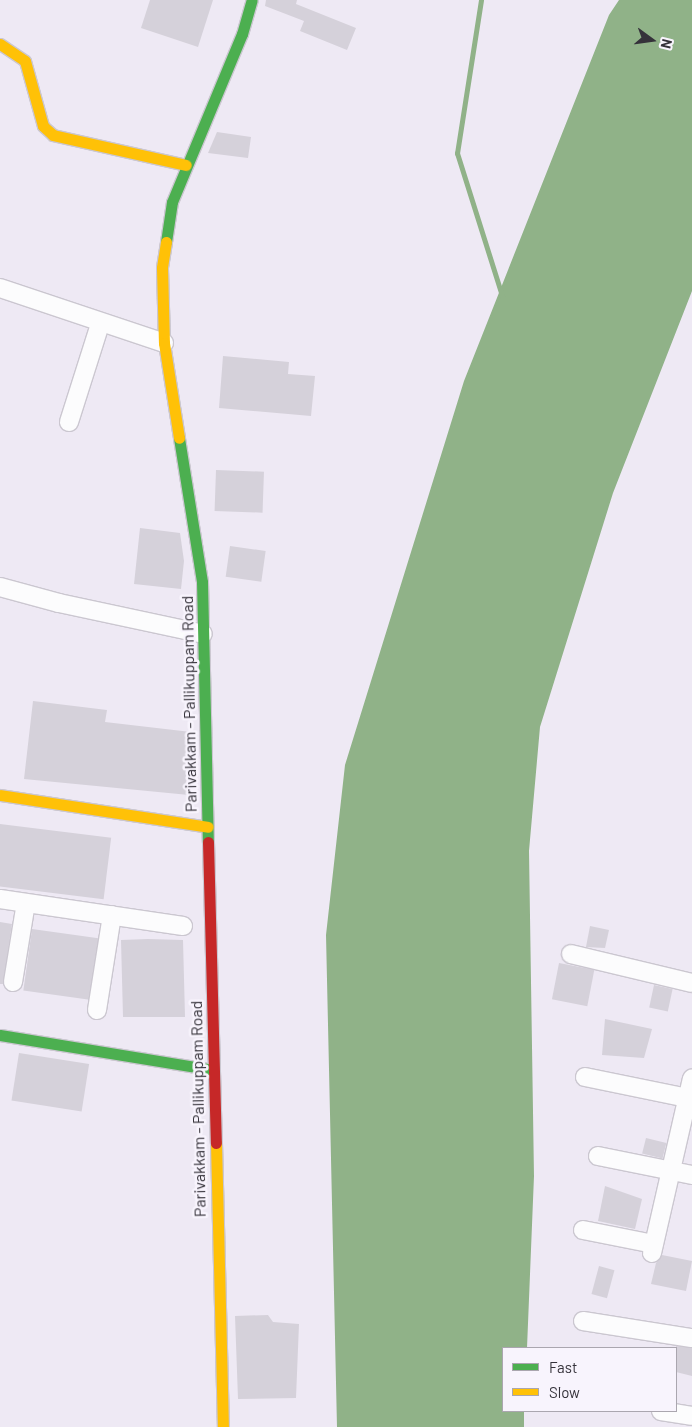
<!DOCTYPE html>
<html>
<head>
<meta charset="utf-8">
<style>
	body { margin:0 }
	#map { position:relative; width:692px; height:1427px; overflow:hidden; background:#eee9f4; font-family:Barlow,sans-serif }
	div>[style] { position:absolute }
	[style*='--x'] { left:calc(var(--x)*1px); top:calc(var(--y)*1px); width:calc(var(--w)*1px); rotate:calc(var(--a)*1deg) }
	.water>* { inset:0; background:#90b288 }
	.stream>* { height:5px; margin:-2.5px; padding:0 2.5px; transform-origin:2.5px; border-radius:2.5px; background:#90b288 }
	.building>* { inset:0; background:#d5d1da; transform-origin:0 0 }
	.roads { filter:drop-shadow(1px 0 #cbc7d0) drop-shadow(-1px 0 #cbc7d0) drop-shadow(0 1px #cbc7d0) drop-shadow(0 -1px #cbc7d0) }
	.street>* { height:18px; margin:-9px; padding:0 9px; transform-origin:9px; border-radius:9px; background:#fcfcfd }
	.fast>* { height:11px; margin:-5.5px; padding:0 5.5px; transform-origin:5.5px; border-radius:5.5px; background:#4caf50 }
	.slow>* { height:11px; margin:-5.5px; padding:0 5.5px; transform-origin:5.5px; border-radius:5.5px; background:#ffc107 }
	.jam>* { height:11px; margin:-5.5px; padding:0 5.5px; transform-origin:5.5px; border-radius:5.5px; background:#c62828 }
	span { translate:-50% -50%; white-space:nowrap; text-align:center; line-height:1.15; -webkit-text-stroke:5px #f8f4fd; paint-order:stroke }
	.street-label { font-size:16px; color:#35323a }
	.legend { position:absolute; left:502px; top:1347px; width:175px; height:65px; box-sizing:border-box; background:#f8f4fd; border:1px solid #aaa6af; margin:0; padding:6px 9px; list-style:none; font-size:15px; color:#35323a }
	.legend li { display:flex; align-items:center; gap:10px; height:25px }
	.legend b { width:25px; border:1px solid #aaa6af }
	.north { position:absolute; left:627px; top:15px; width:50px; height:50px; -webkit-text-stroke:4px #f8f4fd; paint-order:stroke; rotate:104deg; font-size:14px; font-weight:700; line-height:20px; text-align:center; color:#35323a }
	.north::after { content:''; display:block; margin:auto; width:18px; height:22px; background:#35323a; clip-path:polygon(50% 0,100% 100%,50% 72%,0 100%) }
</style>
</head>
<body>
<div id="map">
	<div class="water">
		<i style="clip-path:polygon(619px 0,692px 0,692px 291px,613px 493px,540px 727px,529px 851px,534px 1176px,527px 1348px,503px 1348px,503px 1411px,524px 1411px,524px 1427px,337px 1427px,326px 935px,345px 765px,464px 381px,609px 15px)"></i>
	</div>
	<div class="stream">
		<i style="--x:481;--y:0;--w:155;--a:98.9"></i>
		<i style="--x:457;--y:153;--w:150;--a:72.5"></i>
	</div>
	<div class="building">
		<i style="clip-path:polygon(150px 0,213px 0,198px 47px,141px 28px)"></i>
		<i style="clip-path:polygon(266px 0,297px 0,296px 4px,356px 28px,347px 50px,300px 31px,304px 21px,265px 6px)"></i>
		<i style="clip-path:polygon(217px 132px,251px 137px,248px 158px,208px 153px)"></i>
		<i style="clip-path:polygon(223px 356px,289px 362px,288px 374px,315px 376px,311px 416px,219px 408px)"></i>
		<i style="left:216px;top:470px;width:48px;height:41px;rotate:2deg"></i>
		<i style="clip-path:polygon(140px 528px,180px 533px,184px 561px,181px 589px,134px 584px)"></i>
		<i style="left:230px;top:546px;width:36px;height:31px;rotate:8deg"></i>
		<i style="clip-path:polygon(33px 701px,107px 710px,105px 722px,191px 732px,189px 795px,24px 779px)"></i>
		<i style="left:0;top:824px;width:112px;height:62px;rotate:7deg"></i>
		<i style="clip-path:polygon(0 922px,12px 924px,3px 984px,0 984px)"></i>
		<i style="clip-path:polygon(590px 926px,609px 930px,605px 948px,586px 947px)"></i>
		<i style="left:32px;top:929px;width:67px;height:62px;rotate:8deg"></i>
		<i style="clip-path:polygon(148px 939px,183px 940px,185px 1017px,123px 1017px,121px 940px)"></i>
		<i style="left:559px;top:963px;width:36px;height:37px;rotate:11deg"></i>
		<i style="left:654px;top:985px;width:19px;height:23px;rotate:12deg"></i>
		<i style="clip-path:polygon(605px 1019px,652px 1029px,644px 1058px,602px 1055px)"></i>
		<i style="left:19px;top:1053px;width:71px;height:48px;rotate:9deg"></i>
		<i style="left:646px;top:1138px;width:21px;height:16px;rotate:14deg"></i>
		<i style="clip-path:polygon(605px 1186px,642px 1199px,635px 1229px,598px 1221px)"></i>
		<i style="clip-path:polygon(662px 1255px,692px 1261px,686px 1291px,651px 1284px,656px 1263px)"></i>
		<i style="left:599px;top:1266px;width:16px;height:29px;rotate:15deg"></i>
		<i style="clip-path:polygon(268px 1315px,273px 1322px,299px 1324px,296px 1398px,238px 1399px,235px 1316px)"></i>
		<i style="clip-path:polygon(676px 1346px,692px 1348px,692px 1376px,676px 1372px)"></i>
	</div>
	<div class="roads">
		<div class="street">
			<i style="--x:0;--y:288;--w:173;--a:18.5"></i>
			<i style="--x:69;--y:422;--w:103;--a:-72.4"></i>
			<i style="--x:0;--y:587;--w:61;--a:15.2"></i>
			<i style="--x:59;--y:603;--w:147;--a:12.1"></i>
			<i style="--x:0;--y:899;--w:185;--a:8.4"></i>
			<i style="--x:571;--y:954;--w:124;--a:13.5"></i>
			<i style="--x:13;--y:982;--w:80;--a:-80.7"></i>
			<i style="--x:97;--y:1010;--w:96;--a:-81"></i>
			<i style="--x:585;--y:1077;--w:104;--a:11.6"></i>
			<i style="--x:598;--y:1156;--w:96;--a:11.4"></i>
			<i style="--x:583;--y:1230;--w:72;--a:11.2"></i>
			<i style="--x:652;--y:1253;--w:179;--a:-77.1"></i>
			<i style="--x:583;--y:1321;--w:110;--a:8.9"></i>
			<i style="--x:661;--y:1411;--w:31;--a:9"></i>
		</div>
		<div class="fast">
			<i style="--x:166;--y:242;--w:40;--a:-81.5"></i>
			<i style="--x:172;--y:202;--w:182;--a:-67.4"></i>
			<i style="--x:242;--y:34;--w:35;--a:-74"></i>
			<i style="--x:179;--y:438;--w:146;--a:80.9"></i>
			<i style="--x:202;--y:582;--w:260;--a:88.7"></i>
			<i style="--x:0;--y:1035;--w:216;--a:9.3"></i>
		</div>
		<div class="slow">
			<i style="--x:0;--y:44;--w:30;--a:34"></i>
			<i style="--x:25;--y:61;--w:67;--a:74.5"></i>
			<i style="--x:43;--y:126;--w:13;--a:42"></i>
			<i style="--x:53;--y:135;--w:136;--a:12.7"></i>
			<i style="--x:166;--y:242;--w:26;--a:99"></i>
			<i style="--x:162;--y:268;--w:75;--a:88.5"></i>
			<i style="--x:164;--y:343;--w:96;--a:81"></i>
			<i style="--x:0;--y:795;--w:210;--a:8.7"></i>
			<i style="--x:216;--y:1143;--w:284;--a:88.6"></i>
		</div>
		<div class="jam">
			<i style="--x:208;--y:842;--w:301;--a:88.5"></i>
		</div>
	</div>
	<div class="street-label">
		<span style="left:189px;top:704px;rotate:-91deg">Parivakkam - Pallikuppam Road</span>
		<span style="left:198px;top:1109px;rotate:-91deg">Parivakkam - Pallikuppam Road</span>
	</div>
	<ul class="legend">
	<li><b style="height:6px;background:#4caf50"></b>Fast</li>
	<li><b style="height:6px;background:#ffc107"></b>Slow</li>
	</ul>
	<div class="north">N</div>
</div>
</body>
</html>
